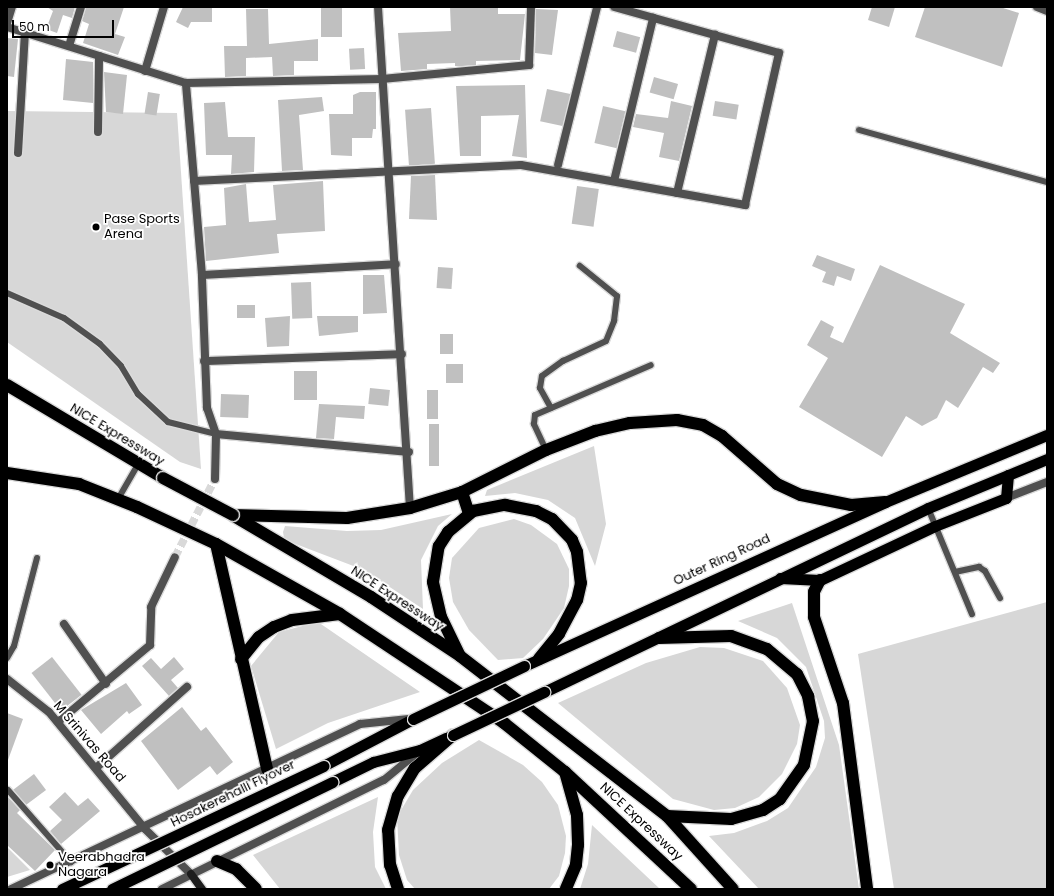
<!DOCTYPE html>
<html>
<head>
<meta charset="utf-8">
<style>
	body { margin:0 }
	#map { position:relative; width:1054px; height:896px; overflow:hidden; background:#fff; font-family:Poppins,sans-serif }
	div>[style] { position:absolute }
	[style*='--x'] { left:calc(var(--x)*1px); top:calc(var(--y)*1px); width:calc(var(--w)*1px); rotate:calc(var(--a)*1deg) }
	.green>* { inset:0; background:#d7d7d7 }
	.building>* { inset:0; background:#c0c0c0; transform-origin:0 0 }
	.minor-tunnel>* { height:8px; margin-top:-4px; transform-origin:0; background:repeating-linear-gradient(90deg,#d9d9d9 0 8px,transparent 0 12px) }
	.roads { filter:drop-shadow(1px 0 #dbdbdb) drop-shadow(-1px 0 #dbdbdb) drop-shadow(0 1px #dbdbdb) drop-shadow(0 -1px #dbdbdb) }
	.service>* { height:6px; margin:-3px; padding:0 3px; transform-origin:3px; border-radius:3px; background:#505050 }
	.minor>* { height:8px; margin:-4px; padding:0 4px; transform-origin:4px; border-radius:4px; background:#505050 }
	.tertiary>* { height:8px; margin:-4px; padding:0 4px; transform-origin:4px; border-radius:4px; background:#505050 }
	.secondary>* { height:8px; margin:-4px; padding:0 4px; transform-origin:4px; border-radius:4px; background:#1d1d1d }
	.trunk>* { height:11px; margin:-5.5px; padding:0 5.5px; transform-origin:5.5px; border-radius:5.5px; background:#000 }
	.motorway>* { height:12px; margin:-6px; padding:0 6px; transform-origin:6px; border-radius:6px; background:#000 }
	.bridges { filter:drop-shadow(1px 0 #dbdbdb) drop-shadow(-1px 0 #dbdbdb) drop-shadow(0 1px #dbdbdb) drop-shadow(0 -1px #dbdbdb) }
	.trunk-bridge>* { height:11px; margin:-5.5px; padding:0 5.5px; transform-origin:5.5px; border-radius:5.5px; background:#000 }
	.motorway-bridge>* { height:12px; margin:-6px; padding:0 6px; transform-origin:6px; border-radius:6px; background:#000 }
	.dots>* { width:11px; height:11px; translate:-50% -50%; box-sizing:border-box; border:2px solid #fff; border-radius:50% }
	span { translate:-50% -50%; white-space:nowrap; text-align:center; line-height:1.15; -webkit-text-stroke:3.5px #fff; paint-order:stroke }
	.poi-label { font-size:13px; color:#000 }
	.left { translate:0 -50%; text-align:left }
	.street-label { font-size:13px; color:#000 }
	.frame { position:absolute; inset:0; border:8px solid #000; pointer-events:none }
	.scale { position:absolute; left:12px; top:20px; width:102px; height:18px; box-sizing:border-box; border:2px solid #000; border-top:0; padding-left:5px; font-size:12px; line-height:14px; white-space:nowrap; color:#000; -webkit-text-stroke:3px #fff; paint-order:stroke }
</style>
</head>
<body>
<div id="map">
	<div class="green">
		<i style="clip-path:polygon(7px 111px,177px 113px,201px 469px,180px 462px,7px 342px)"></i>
		<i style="clip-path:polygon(594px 446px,606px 524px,595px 566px,575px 518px,548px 500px,515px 493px,485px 496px,487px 490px)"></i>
		<i style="clip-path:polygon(452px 514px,438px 526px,421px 560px,423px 609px,364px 570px,293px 543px,284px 538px,283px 532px,285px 526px,347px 531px,381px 530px)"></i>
		<i style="clip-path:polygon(514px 519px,531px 525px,557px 544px,569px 569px,569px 586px,564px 608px,543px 639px,523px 658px,498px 660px,469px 630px,453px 602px,449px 578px,452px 558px,479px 528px)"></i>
		<i style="clip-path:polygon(1047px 602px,1047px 889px,894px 889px,858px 654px)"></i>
		<i style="clip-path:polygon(792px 603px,839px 745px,859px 889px,759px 889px,709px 836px,734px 833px,767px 821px,788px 808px,816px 767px,825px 738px,824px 721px,806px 667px,777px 638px,738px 621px)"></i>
		<i style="clip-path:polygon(318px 622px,420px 692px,328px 723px,276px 749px,251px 666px,279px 632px)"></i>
		<i style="clip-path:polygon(700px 647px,724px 648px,763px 661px,787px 688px,800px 725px,797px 744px,782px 774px,759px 797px,735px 808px,714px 810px,673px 799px,558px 703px,646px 663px)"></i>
		<i style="clip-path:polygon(479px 740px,523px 765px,542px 782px,558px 805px,566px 836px,565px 853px,559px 876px,549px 889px,415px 889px,407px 880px,399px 855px,397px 817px,413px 790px,442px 763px)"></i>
		<i style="clip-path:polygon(378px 797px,373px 832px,375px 867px,386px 889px,280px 889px,253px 855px)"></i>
		<i style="clip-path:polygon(592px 825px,660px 889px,580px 889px,588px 864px)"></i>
		<i style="clip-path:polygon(7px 847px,30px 870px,7px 877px)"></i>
	</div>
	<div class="building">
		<i style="clip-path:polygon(47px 7px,75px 7px,72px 18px,63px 15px,57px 33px,46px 29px,53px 11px)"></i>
		<i style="clip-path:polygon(86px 7px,124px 7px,115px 34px,125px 37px,118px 55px,83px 43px,89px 24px,82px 21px)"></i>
		<i style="clip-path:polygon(183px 7px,212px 8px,212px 22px,191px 22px,188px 28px,176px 22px)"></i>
		<i style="left:321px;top:7px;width:21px;height:30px"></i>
		<i style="clip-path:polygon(450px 7px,498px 7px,498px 14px,525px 14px,520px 60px,476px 61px,476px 65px,462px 66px,455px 66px,455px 63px,427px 64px,427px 69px,401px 71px,398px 33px,451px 31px)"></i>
		<i style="clip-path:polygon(872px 7px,895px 7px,889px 27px,868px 20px)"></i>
		<i style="clip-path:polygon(925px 7px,1000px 7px,1019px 13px,1002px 67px,915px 37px)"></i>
		<i style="clip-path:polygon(246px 9px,268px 9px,269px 44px,318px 39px,318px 61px,294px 61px,294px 75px,273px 76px,272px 57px,246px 58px,246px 76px,225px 77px,224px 46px,247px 46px)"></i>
		<i style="clip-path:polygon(536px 9px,558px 10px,552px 55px,535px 53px)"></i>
		<i style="left:617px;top:31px;width:24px;height:16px;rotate:15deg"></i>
		<i style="clip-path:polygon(7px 38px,18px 39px,14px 77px,7px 76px)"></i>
		<i style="left:364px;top:48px;width:21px;height:15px;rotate:87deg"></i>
		<i style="clip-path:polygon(66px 59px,93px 62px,93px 103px,63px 100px)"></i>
		<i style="clip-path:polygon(104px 72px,127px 75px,123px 114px,106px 112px)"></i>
		<i style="left:654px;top:77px;width:25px;height:16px;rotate:16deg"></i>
		<i style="clip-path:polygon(525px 85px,527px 158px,512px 156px,519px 115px,481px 116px,481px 156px,460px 156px,456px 86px)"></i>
		<i style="left:547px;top:89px;width:24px;height:33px;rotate:12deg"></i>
		<i style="left:148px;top:92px;width:12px;height:22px;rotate:9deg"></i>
		<i style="clip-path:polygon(360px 92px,376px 92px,376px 129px,373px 129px,372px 138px,352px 138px,352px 156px,331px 155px,329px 114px,353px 114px,353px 95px)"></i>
		<i style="clip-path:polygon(322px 97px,324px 111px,299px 115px,303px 170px,282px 171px,278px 100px)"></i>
		<i style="clip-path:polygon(671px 101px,692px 106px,679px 161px,659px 157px,664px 133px,633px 127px,636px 114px,668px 118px)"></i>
		<i style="left:715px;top:101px;width:24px;height:15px;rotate:9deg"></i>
		<i style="clip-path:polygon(225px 102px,228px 137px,255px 137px,254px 172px,231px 174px,232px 155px,206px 155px,204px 103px)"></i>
		<i style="left:603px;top:106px;width:23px;height:38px;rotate:13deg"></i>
		<i style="left:431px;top:108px;width:56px;height:26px;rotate:86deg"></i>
		<i style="clip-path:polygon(435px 175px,437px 220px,409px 219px,411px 176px)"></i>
		<i style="clip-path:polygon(323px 181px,325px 231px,277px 234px,279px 253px,206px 261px,204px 227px,226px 225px,224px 188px,246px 184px,249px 222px,276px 220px,273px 185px)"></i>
		<i style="left:577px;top:186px;width:22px;height:38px;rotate:8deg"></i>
		<i style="clip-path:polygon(817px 255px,855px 269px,851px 281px,837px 276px,834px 286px,822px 282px,826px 272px,812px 266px)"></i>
		<i style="clip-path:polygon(880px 265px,965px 304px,950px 333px,1000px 363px,993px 373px,983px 367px,958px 408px,946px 400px,937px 418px,922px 426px,906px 416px,882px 457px,799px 407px,828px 358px,807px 345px,821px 320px,834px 327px,830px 337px,843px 343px)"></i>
		<i style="left:438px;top:267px;width:15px;height:21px;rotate:4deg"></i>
		<i style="clip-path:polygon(363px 275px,384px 275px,387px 313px,363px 314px)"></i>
		<i style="left:311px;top:282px;width:36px;height:20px;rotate:88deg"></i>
		<i style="left:237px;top:305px;width:18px;height:13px"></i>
		<i style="clip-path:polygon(290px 316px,289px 346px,267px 347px,265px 318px)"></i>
		<i style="clip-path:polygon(317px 316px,358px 316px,358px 332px,319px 336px)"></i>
		<i style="left:440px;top:334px;width:13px;height:20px"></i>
		<i style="left:446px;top:364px;width:17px;height:19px"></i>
		<i style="left:294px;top:371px;width:23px;height:29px"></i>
		<i style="left:370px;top:388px;width:20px;height:16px;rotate:6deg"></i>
		<i style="left:427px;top:390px;width:11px;height:29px"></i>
		<i style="left:221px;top:394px;width:28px;height:23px;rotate:2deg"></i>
		<i style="clip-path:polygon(319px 404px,365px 406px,364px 419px,336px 417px,334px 439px,316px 438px)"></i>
		<i style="left:429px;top:424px;width:10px;height:42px"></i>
		<i style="left:52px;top:657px;width:48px;height:26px;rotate:52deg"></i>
		<i style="clip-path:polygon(174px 657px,184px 669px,171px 680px,178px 688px,169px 696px,142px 666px,151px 658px,161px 669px)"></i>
		<i style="clip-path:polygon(126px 683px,142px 705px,129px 714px,127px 711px,101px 734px,81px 710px)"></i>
		<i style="clip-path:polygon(182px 707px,201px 731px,206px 727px,233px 762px,217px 775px,210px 766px,178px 790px,141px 741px)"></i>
		<i style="clip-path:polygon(7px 713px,23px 719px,8px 760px,7px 759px)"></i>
		<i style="left:34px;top:774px;width:20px;height:26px;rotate:53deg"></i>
		<i style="clip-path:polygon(65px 792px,78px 806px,88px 798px,100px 811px,61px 844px,50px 831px,62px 820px,49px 807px)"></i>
		<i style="clip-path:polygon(7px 796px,20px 810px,17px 813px,55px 850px,35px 871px,7px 845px)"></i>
	</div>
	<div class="minor-tunnel">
		<i style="--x:175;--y:557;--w:88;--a:-62.9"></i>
	</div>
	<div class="roads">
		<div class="service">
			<i style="--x:859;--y:130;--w:195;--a:15.5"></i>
			<i style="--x:7;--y:293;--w:62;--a:23.7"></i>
			<i style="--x:64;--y:318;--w:44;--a:35.8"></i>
			<i style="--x:100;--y:344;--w:30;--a:46"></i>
			<i style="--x:121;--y:366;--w:33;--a:59"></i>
			<i style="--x:138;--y:394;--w:41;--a:43"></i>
			<i style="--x:168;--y:422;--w:49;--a:14"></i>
			<i style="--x:551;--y:408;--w:23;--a:-119"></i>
			<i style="--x:540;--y:388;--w:12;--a:-81"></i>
			<i style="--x:542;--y:376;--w:26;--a:-36"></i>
			<i style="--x:563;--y:361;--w:47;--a:-24.9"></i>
			<i style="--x:606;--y:341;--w:22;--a:-68"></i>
			<i style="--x:614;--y:321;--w:25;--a:-83"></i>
			<i style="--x:617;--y:296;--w:48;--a:-141"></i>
			<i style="--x:546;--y:450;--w:29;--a:-115"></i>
			<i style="--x:534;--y:424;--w:9;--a:-84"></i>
			<i style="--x:535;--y:415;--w:126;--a:-23.3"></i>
			<i style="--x:118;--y:499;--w:39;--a:-60"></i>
			<i style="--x:928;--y:508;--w:115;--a:67.5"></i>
			<i style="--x:955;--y:572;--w:25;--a:-12"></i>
			<i style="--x:979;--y:567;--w:7;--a:34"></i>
			<i style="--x:985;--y:571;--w:31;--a:61"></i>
			<i style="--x:7;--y:658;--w:14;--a:-60"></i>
			<i style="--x:14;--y:646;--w:91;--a:-75.4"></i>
			<i style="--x:8;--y:790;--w:96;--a:48.8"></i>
		</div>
		<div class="minor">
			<i style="--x:1037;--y:7;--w:11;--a:22"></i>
			<i style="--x:7;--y:23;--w:17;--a:-73"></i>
			<i style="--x:7;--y:27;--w:188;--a:17.4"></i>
			<i style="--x:69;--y:46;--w:41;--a:-72.9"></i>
			<i style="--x:145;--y:71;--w:67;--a:-73.5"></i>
			<i style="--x:98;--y:132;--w:76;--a:-89.2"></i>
			<i style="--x:18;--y:153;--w:121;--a:-86.7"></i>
			<i style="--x:558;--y:165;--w:163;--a:-76.1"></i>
			<i style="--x:194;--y:181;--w:327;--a:-2.8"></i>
			<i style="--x:521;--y:165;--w:228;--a:10.1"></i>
			<i style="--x:745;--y:205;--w:156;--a:-77.4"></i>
			<i style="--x:779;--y:53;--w:171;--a:-164.4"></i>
			<i style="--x:614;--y:181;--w:168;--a:-76.5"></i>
			<i style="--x:677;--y:193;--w:163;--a:-76.5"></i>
			<i style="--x:202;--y:275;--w:194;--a:-3.2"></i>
			<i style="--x:204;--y:361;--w:198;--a:-2"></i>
			<i style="--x:409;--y:452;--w:194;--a:-174.7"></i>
			<i style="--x:216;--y:434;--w:28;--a:-109"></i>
			<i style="--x:207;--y:408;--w:133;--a:-92.2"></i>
			<i style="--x:202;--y:275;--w:193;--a:-94.8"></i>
			<i style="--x:186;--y:83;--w:196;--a:-1.2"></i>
			<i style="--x:382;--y:79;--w:148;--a:-5.4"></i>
			<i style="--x:529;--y:65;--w:58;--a:-88"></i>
			<i style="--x:215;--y:479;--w:45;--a:-88.7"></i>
			<i style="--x:64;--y:624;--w:73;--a:55"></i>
			<i style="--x:58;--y:722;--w:120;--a:-39.9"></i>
			<i style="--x:150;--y:645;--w:38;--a:-88"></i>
			<i style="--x:151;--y:607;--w:55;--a:-64.4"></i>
			<i style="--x:96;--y:768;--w:122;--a:-41.7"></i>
		</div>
		<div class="tertiary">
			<i style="--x:378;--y:7;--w:502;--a:86.35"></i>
			<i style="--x:1006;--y:498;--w:44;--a:-21.3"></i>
			<i style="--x:7;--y:679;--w:53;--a:38.2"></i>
			<i style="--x:49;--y:712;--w:151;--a:50.6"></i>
			<i style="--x:145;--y:829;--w:64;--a:44.4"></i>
			<i style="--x:11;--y:889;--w:386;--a:-25.3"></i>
			<i style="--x:360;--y:724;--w:49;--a:-5.8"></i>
			<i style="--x:162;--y:889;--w:247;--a:-26.2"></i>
			<i style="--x:384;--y:780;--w:44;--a:-39.5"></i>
		</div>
		<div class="secondary">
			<i style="--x:191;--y:874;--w:19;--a:54"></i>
		</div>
		<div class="trunk">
			<i style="--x:780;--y:578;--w:40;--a:2.9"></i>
			<i style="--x:820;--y:580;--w:127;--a:-25.2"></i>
			<i style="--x:935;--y:526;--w:76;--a:-21.5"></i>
			<i style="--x:1006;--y:498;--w:23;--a:-85"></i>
			<i style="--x:524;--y:666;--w:397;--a:-24.4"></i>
			<i style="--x:885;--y:502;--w:175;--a:-22.5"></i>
			<i style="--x:544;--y:692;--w:426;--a:-25.6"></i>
			<i style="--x:928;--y:508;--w:129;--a:-22.4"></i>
			<i style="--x:323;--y:766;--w:102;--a:-27.6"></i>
			<i style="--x:332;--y:782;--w:46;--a:-26"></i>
			<i style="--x:373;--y:762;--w:49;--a:-14.3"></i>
			<i style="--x:420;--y:750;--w:29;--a:-25"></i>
		</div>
		<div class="motorway">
			<i style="--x:7;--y:385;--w:182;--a:30.8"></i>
			<i style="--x:7;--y:473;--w:73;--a:8.7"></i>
			<i style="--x:79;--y:484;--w:62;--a:21.6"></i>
			<i style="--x:137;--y:507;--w:87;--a:25.1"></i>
			<i style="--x:216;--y:544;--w:142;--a:29.4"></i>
			<i style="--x:340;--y:614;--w:197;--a:33.6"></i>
			<i style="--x:504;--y:723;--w:78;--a:38.8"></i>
			<i style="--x:565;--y:772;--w:172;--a:42.9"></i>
			<i style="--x:462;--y:492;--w:23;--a:72"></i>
			<i style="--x:233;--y:515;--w:114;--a:1.5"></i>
			<i style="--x:347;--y:518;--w:64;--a:-9"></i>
			<i style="--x:410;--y:508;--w:54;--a:-17.1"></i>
			<i style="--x:462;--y:492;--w:94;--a:-26.6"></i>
			<i style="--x:546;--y:450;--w:53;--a:-21.2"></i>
			<i style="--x:595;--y:431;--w:36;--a:-13"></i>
			<i style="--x:630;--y:423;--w:47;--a:-3.7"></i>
			<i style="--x:677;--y:420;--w:26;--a:11"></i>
			<i style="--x:703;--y:425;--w:22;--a:30"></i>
			<i style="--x:722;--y:436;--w:73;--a:41.1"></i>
			<i style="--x:777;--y:484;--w:26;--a:25"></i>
			<i style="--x:801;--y:495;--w:51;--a:11.3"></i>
			<i style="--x:851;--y:505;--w:34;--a:-5"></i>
			<i style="--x:234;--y:516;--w:159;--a:30.6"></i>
			<i style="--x:371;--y:597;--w:107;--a:33.5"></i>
			<i style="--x:460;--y:656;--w:262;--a:37.7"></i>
			<i style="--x:667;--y:816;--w:98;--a:47.9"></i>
			<i style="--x:216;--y:544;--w:231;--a:77.2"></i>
			<i style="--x:820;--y:580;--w:13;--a:117"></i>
			<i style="--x:814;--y:592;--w:25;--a:90"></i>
			<i style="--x:814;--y:617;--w:91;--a:71.4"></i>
			<i style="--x:843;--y:703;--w:188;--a:82.6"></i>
			<i style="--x:659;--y:638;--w:72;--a:-1.6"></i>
			<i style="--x:731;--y:636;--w:38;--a:20"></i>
			<i style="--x:767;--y:649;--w:39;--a:40"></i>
			<i style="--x:797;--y:674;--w:25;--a:63"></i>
			<i style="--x:808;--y:696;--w:25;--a:79"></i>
			<i style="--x:813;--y:721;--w:45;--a:101.6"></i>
			<i style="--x:804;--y:765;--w:42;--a:125.2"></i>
			<i style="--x:780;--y:799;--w:20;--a:147"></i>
			<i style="--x:763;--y:810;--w:33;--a:164"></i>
			<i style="--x:731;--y:819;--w:64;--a:-177.3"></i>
			<i style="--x:459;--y:654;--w:41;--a:-115.9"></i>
			<i style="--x:441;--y:617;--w:36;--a:-103"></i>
			<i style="--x:433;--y:582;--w:36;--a:-81"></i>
			<i style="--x:439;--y:546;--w:17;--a:-57"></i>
			<i style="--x:448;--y:532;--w:33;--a:-40"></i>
			<i style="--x:473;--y:511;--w:33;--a:-11"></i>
			<i style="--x:505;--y:505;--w:32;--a:11"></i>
			<i style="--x:536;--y:511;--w:18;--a:27"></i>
			<i style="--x:552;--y:519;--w:29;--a:46"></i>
			<i style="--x:572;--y:540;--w:13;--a:67"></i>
			<i style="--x:577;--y:552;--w:31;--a:83"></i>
			<i style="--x:581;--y:583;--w:17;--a:103"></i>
			<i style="--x:577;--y:600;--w:38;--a:118"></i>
			<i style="--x:559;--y:634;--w:32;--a:129"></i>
			<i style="--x:241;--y:659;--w:28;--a:-51"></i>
			<i style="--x:259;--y:637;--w:18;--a:-34"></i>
			<i style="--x:274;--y:627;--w:19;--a:-21"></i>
			<i style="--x:292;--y:620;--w:48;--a:-7.1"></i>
			<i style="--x:565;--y:772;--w:45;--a:74.4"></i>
			<i style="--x:577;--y:815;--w:30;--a:88"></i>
			<i style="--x:578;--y:845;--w:20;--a:96"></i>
			<i style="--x:576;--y:865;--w:26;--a:113"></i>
			<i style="--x:217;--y:861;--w:21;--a:23"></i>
			<i style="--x:236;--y:869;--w:28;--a:45"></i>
			<i style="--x:398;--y:889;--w:25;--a:-108"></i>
			<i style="--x:390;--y:865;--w:35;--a:-93"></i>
			<i style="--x:388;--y:830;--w:35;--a:-74"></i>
			<i style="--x:398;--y:796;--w:33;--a:-59"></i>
			<i style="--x:415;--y:768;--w:50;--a:-41"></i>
		</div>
	</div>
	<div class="bridges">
		<div class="trunk-bridge">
			<i style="--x:413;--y:719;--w:123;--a:-25.5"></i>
			<i style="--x:453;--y:735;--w:101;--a:-25.3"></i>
			<i style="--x:62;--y:889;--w:289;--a:-25.2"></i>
			<i style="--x:112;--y:889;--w:245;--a:-25.9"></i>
		</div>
		<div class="motorway-bridge">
			<i style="--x:163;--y:478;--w:79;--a:27.9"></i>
		</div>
	</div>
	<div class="dots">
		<i style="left:96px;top:227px;background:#000"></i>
		<i style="left:50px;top:865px;background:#000"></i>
	</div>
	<div class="poi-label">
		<span class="left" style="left:104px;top:227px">Pase Sports<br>Arena</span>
		<span class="left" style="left:58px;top:865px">Veerabhadra<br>Nagara</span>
	</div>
	<div class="street-label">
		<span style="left:117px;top:435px;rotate:31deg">NICE Expressway</span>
		<span style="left:722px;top:560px;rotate:-25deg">Outer Ring Road</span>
		<span style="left:397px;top:599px;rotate:33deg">NICE Expressway</span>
		<span style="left:89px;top:742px;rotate:49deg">M Srinivas Road</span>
		<span style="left:233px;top:794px;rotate:-26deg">Hosakerehalli Flyover</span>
		<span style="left:641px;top:822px;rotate:43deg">NICE Expressway</span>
	</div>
	<div class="frame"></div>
	<div class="scale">50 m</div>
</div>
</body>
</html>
